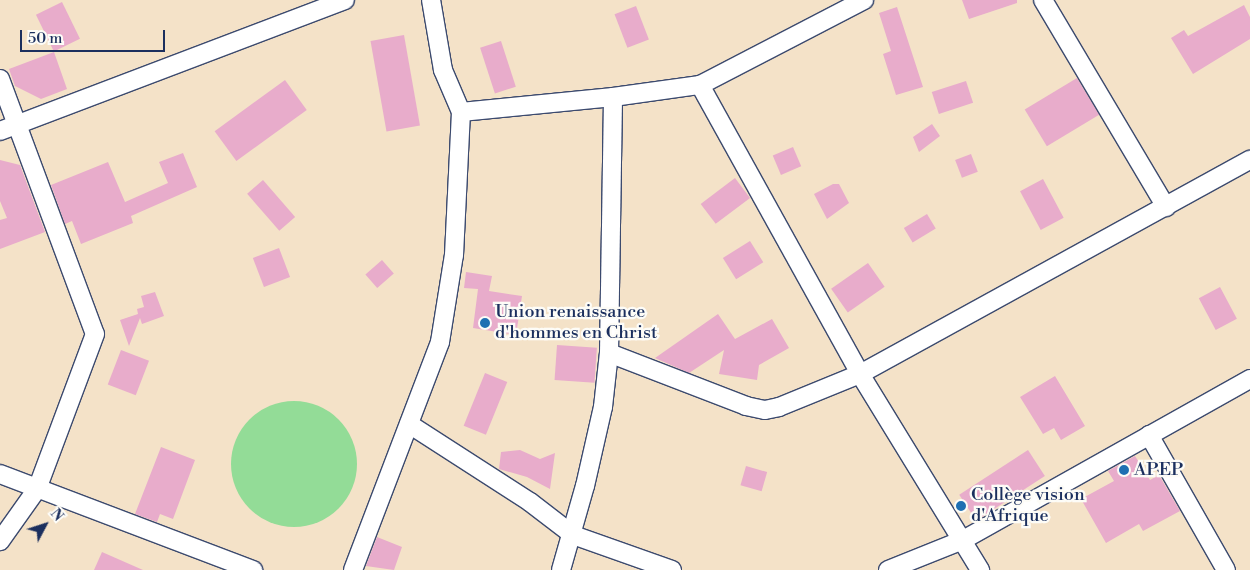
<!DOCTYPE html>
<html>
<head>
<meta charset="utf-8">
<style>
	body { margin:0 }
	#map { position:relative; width:1250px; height:570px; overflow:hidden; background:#f4e2c8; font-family:"Libre Bodoni",serif }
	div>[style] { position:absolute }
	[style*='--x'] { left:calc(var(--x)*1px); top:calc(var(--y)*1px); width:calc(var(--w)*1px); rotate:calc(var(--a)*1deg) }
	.green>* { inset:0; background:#93dc97 }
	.round { border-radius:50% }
	.building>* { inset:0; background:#e8accb; transform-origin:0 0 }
	.roads { filter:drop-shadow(1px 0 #3c4a6e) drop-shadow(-1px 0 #3c4a6e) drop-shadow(0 1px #3c4a6e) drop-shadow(0 -1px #3c4a6e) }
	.minor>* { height:18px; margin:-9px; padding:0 9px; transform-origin:9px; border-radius:9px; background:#fff }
	.dots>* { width:14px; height:14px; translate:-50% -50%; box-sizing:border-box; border:2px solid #fdfcf7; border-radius:50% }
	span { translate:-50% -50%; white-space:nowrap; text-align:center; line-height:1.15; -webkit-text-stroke:4.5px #fdfcf7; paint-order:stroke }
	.poi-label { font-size:18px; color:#1b2f5e }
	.left { translate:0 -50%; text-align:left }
	.north { position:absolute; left:20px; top:500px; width:50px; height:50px; -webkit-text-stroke:4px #fdfcf7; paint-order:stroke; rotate:50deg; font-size:14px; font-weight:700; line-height:20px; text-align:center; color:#1b2f5e }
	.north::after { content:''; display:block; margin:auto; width:18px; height:22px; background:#1b2f5e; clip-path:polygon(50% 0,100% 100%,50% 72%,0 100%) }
	.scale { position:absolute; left:20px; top:30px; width:145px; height:22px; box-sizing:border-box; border:2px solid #1b2f5e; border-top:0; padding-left:6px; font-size:15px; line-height:18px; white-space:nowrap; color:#1b2f5e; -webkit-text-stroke:4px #fdfcf7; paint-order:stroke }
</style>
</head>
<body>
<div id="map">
	<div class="green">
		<i class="round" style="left:231px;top:401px;width:126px;height:126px"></i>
	</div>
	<div class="building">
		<i style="clip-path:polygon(962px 0,1017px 0,1017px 3px,969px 19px)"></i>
		<i style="left:62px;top:2px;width:41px;height:29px;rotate:64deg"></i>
		<i style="clip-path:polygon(1244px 5px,1250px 17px,1250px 39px,1193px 74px,1171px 38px,1184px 30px,1188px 36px)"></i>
		<i style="left:636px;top:6px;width:36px;height:23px;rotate:69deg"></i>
		<i style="clip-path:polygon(897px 7px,923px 87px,896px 95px,883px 54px,891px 51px,879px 13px)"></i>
		<i style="left:404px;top:35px;width:92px;height:34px;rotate:80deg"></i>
		<i style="left:501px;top:41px;width:48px;height:22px;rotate:72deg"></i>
		<i style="clip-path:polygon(54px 52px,67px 89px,41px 99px,15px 86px,9px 69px)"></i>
		<i style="left:1077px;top:78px;width:43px;height:61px;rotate:59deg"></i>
		<i style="left:285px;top:80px;width:37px;height:87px;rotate:54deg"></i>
		<i style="left:966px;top:81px;width:23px;height:36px;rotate:72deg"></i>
		<i style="clip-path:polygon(932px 124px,940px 136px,919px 152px,913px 137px)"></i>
		<i style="left:793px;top:147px;width:21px;height:22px;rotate:67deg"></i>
		<i style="clip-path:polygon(183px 153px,197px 187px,131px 216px,133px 223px,81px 244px,72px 221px,65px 224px,51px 185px,108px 162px,125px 202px,168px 183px,159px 162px)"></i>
		<i style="left:971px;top:154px;width:19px;height:17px;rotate:69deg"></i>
		<i style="clip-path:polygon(0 160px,20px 165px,45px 232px,0 249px,0 220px,7px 218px,0 201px)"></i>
		<i style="left:735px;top:178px;width:25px;height:43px;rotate:53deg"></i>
		<i style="left:1043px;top:179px;width:44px;height:26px;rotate:62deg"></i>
		<i style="left:263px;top:180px;width:49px;height:21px;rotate:49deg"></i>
		<i style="clip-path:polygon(833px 184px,839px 184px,849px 203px,827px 219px,814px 194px)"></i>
		<i style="left:927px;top:214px;width:17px;height:27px;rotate:59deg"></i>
		<i style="left:750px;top:241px;width:25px;height:32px;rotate:58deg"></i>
		<i style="left:279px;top:248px;width:31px;height:28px;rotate:69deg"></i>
		<i style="left:382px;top:260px;width:18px;height:22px;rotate:49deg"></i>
		<i style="left:868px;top:263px;width:29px;height:45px;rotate:55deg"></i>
		<i style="clip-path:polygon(466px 272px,492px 276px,489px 291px,522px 296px,516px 335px,473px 328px,478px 289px,464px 288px)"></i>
		<i style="left:1220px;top:287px;width:36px;height:24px;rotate:62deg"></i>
		<i style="clip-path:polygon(155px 292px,164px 316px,142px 324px,140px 318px,129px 346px,120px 320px,138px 314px,137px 309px,144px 307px,141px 296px)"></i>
		<i style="clip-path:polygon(718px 314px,735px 339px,772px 319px,789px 348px,759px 365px,757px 380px,719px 374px,724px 350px,689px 373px,655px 358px)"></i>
		<i style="left:557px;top:345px;width:40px;height:35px;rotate:4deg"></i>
		<i style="left:121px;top:350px;width:30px;height:37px;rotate:21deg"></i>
		<i style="left:485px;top:373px;width:24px;height:57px;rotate:22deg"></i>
		<i style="clip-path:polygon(1055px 376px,1085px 426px,1061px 440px,1054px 428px,1043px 434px,1020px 397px)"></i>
		<i style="clip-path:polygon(161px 447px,195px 460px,173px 519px,160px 514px,157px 522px,135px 514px)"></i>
		<i style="clip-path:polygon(520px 450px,540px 459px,555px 453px,550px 489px,527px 477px,499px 469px,501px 452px)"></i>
		<i style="left:1028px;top:450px;width:31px;height:82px;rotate:57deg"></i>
		<i style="clip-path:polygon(1135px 456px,1150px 480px,1159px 475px,1180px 511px,1143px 531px,1139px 524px,1106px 543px,1081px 499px,1114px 481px,1108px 471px)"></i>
		<i style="left:746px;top:466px;width:22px;height:20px;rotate:16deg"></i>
		<i style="clip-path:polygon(377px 537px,402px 547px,394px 570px,366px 566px)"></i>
		<i style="clip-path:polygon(102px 552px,143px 570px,94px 570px)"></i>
	</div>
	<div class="roads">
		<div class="minor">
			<i style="--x:1043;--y:0;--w:241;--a:59.3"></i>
			<i style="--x:0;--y:79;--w:272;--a:69.6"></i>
			<i style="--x:95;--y:334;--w:165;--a:110.5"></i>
			<i style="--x:37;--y:489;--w:64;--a:125.4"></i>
			<i style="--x:700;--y:85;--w:330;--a:61"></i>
			<i style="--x:860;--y:374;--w:230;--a:58.5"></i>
			<i style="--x:461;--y:112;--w:153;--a:-5.6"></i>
			<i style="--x:613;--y:97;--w:88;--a:-7.9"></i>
			<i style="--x:700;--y:85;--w:185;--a:-27.4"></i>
			<i style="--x:0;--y:131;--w:369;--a:-20.8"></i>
			<i style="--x:609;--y:353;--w:147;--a:21.1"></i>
			<i style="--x:746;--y:406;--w:19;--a:12"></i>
			<i style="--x:765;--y:410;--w:14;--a:-12"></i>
			<i style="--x:779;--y:407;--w:87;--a:-22.2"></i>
			<i style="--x:860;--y:374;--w:445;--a:-28.8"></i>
			<i style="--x:409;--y:424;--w:144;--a:32.8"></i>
			<i style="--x:530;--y:502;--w:54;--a:37.5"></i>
			<i style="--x:573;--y:535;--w:105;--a:19.5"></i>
			<i style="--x:1149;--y:435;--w:155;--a:60.3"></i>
			<i style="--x:0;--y:474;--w:271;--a:20.8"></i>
			<i style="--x:353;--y:570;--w:244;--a:-69.1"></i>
			<i style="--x:440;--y:342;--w:88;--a:-80.9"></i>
			<i style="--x:454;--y:255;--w:143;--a:-87.2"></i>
			<i style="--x:461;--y:112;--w:46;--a:-113.2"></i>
			<i style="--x:443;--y:70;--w:71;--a:-99.7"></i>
			<i style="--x:561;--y:570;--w:87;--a:-74.1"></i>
			<i style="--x:585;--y:486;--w:81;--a:-77.2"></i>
			<i style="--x:603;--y:407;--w:54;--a:-83.7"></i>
			<i style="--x:609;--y:353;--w:256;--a:-89.1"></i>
			<i style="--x:888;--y:570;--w:81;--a:-21.8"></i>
			<i style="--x:963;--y:540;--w:329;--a:-29.3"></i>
		</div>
	</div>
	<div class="dots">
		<i style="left:485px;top:323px;background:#1f6fb2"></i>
		<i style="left:1124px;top:470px;background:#1f6fb2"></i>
		<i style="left:961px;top:506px;background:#1f6fb2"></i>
	</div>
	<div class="poi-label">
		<span class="left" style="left:495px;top:323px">Union renaissance<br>d'hommes en Christ</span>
		<span class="left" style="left:1134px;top:470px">APEP</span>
		<span class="left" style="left:971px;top:506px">Collège vision<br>d'Afrique</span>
	</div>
	<div class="north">N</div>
	<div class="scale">50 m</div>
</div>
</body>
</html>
